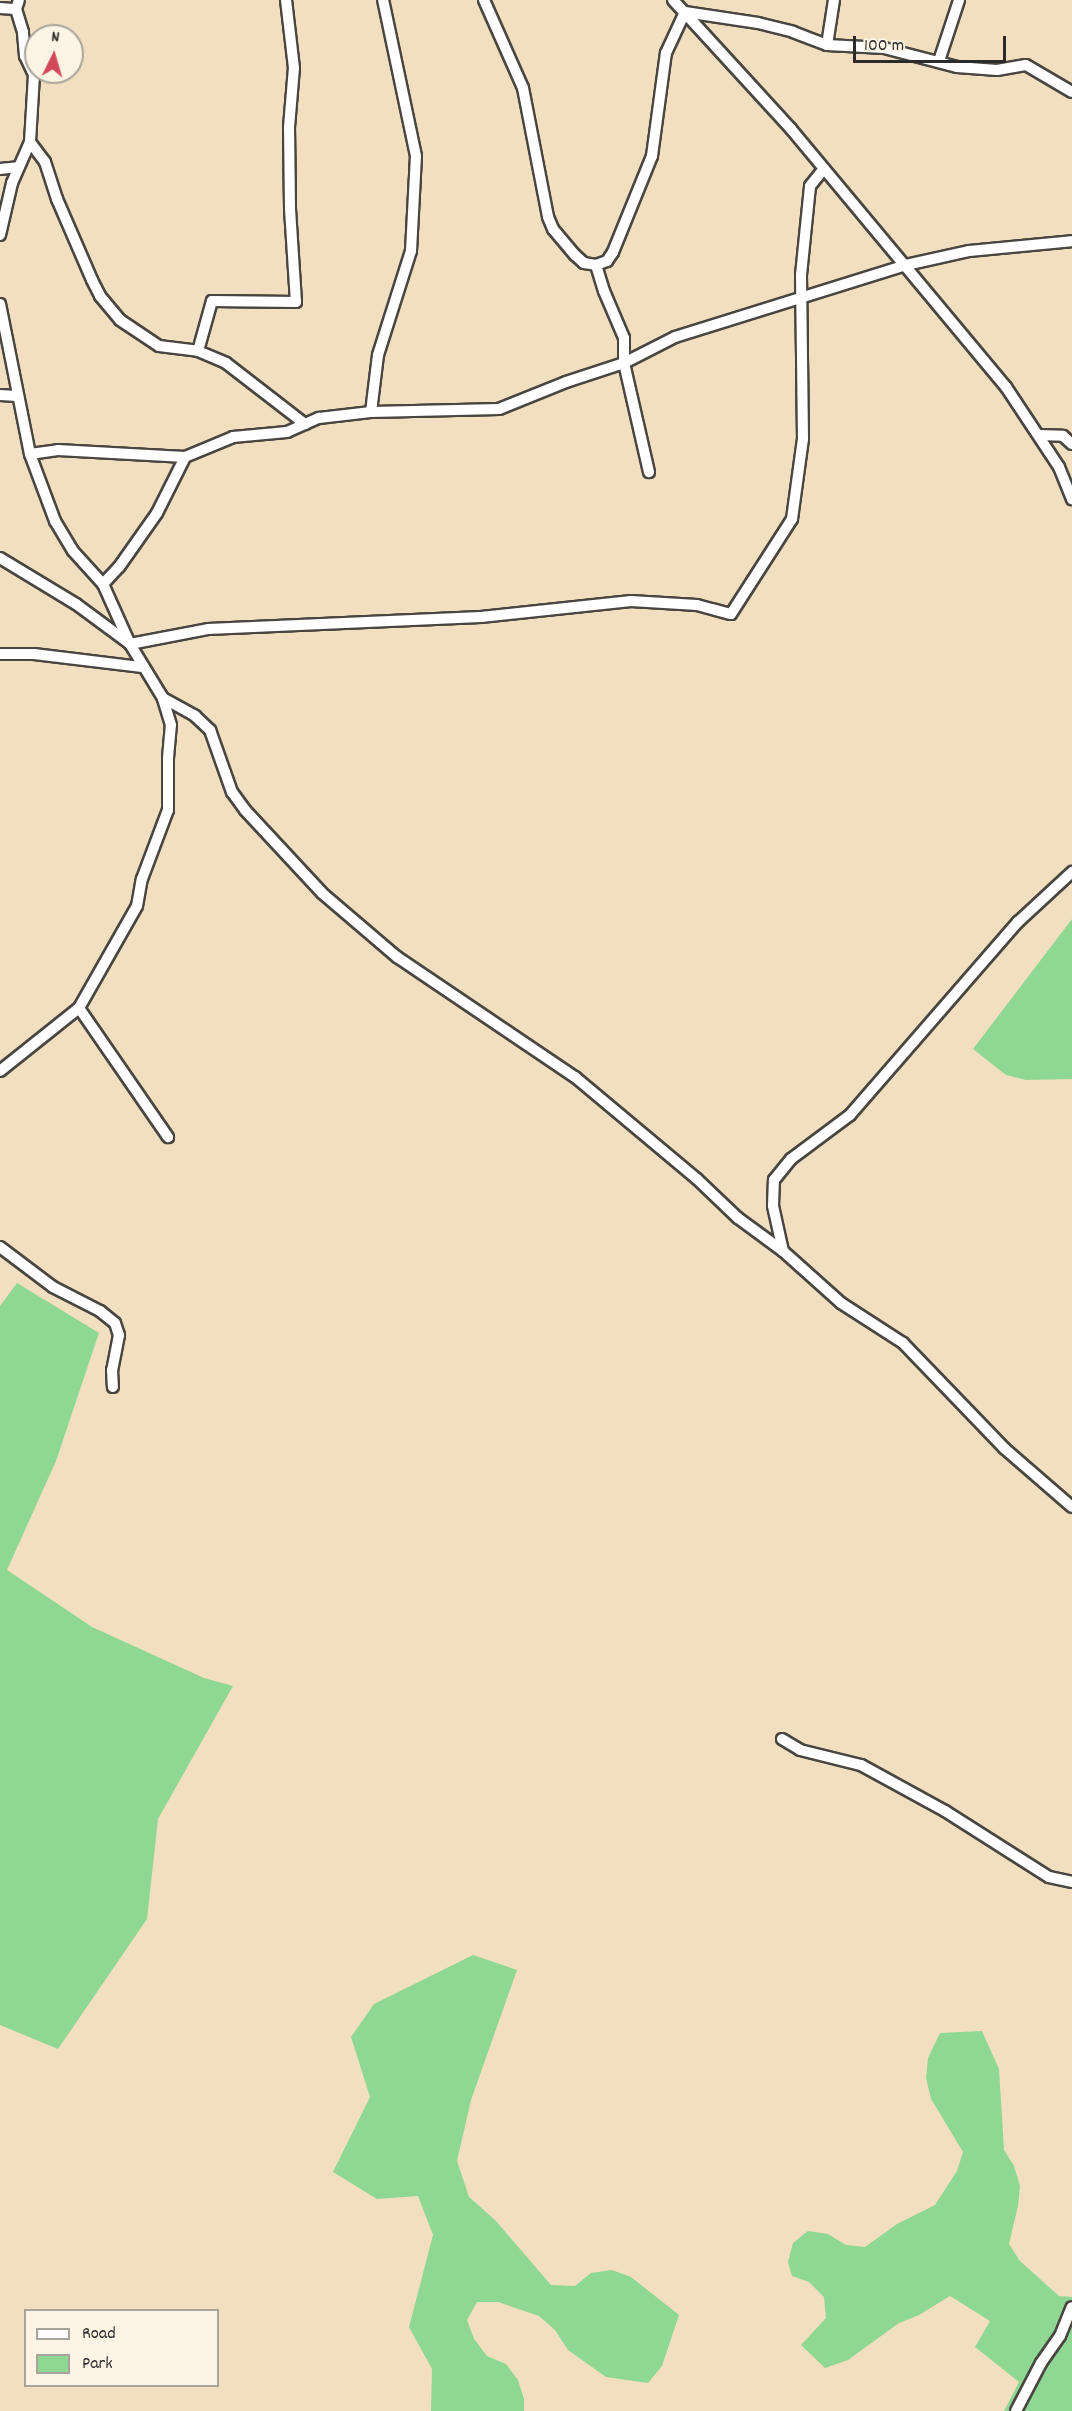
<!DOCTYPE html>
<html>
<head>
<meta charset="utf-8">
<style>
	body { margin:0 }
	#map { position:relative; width:1072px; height:2411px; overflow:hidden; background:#f1dfbf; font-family:Dekko,sans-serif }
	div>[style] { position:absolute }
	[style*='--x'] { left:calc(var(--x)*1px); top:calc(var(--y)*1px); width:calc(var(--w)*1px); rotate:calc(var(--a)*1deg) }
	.green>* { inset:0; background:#8fd893 }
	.roads { filter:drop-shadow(2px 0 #494641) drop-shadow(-2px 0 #494641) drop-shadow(0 2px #494641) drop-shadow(0 -2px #494641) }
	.minor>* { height:10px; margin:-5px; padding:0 5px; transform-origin:5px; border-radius:5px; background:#fff }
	span { translate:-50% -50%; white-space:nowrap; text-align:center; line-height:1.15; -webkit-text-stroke:4.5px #fcf5e5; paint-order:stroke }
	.legend { position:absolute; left:24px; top:2309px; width:195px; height:78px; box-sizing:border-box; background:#fcf5e5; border:2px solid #a8a49b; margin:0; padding:8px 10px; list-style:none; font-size:18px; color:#2b2b2b }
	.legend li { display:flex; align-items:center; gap:12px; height:30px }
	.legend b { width:30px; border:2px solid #a8a49b }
	.north { position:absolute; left:24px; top:24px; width:60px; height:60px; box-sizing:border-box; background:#fcf5e5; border:2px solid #a8a49b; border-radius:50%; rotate:5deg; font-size:16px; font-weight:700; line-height:24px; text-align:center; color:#2b2b2b }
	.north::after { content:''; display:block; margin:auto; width:21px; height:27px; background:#d1495b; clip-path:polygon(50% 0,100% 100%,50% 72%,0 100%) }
	.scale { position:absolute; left:853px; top:36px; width:153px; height:27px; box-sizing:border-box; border:3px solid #2b2b2b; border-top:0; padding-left:8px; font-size:18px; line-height:21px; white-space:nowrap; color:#2b2b2b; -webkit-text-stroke:4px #fcf5e5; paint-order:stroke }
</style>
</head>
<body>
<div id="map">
	<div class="green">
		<i style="clip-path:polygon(1072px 919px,1072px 1079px,1026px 1080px,1006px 1075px,973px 1049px)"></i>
		<i style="clip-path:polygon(17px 1283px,99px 1333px,56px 1461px,7px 1570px,92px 1627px,204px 1678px,233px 1686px,158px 1819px,147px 1919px,58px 2049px,0 2025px,0 1306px)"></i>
		<i style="clip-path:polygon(473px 1955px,517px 1970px,471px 2100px,457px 2161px,469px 2197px,495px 2220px,551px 2285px,575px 2286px,591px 2273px,612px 2270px,631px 2277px,679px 2315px,662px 2366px,648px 2383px,606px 2377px,568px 2350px,555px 2330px,539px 2316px,498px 2302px,477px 2302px,467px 2320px,474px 2339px,487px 2356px,506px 2364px,518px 2380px,524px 2399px,524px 2411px,431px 2411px,432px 2369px,409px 2327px,433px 2235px,418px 2196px,377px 2199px,333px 2172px,370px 2097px,351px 2037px,374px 2004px)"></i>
		<i style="clip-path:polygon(982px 2031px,999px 2069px,1004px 2150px,1014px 2166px,1020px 2186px,1018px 2206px,1009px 2244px,1020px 2261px,1059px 2296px,1072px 2297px,1072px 2411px,1004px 2411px,1019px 2382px,975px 2347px,990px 2321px,950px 2296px,919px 2315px,899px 2323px,848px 2360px,825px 2368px,801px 2345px,826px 2318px,824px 2297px,809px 2282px,792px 2276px,788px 2262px,793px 2243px,808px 2231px,828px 2234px,846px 2245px,865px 2247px,897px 2224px,935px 2205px,957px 2171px,963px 2152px,931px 2099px,926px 2078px,928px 2058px,940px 2033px)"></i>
	</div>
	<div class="roads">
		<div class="minor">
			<i style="--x:484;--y:0;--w:96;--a:66.1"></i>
			<i style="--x:523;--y:88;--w:131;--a:79"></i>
			<i style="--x:548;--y:217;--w:13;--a:67"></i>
			<i style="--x:553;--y:229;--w:34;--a:50"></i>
			<i style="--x:575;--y:255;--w:12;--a:42"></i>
			<i style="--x:584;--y:263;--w:12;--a:9"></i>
			<i style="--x:596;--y:265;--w:27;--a:73"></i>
			<i style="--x:604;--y:291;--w:51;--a:66.9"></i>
			<i style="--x:624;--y:338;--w:25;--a:90"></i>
			<i style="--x:624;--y:363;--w:112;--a:77.1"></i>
			<i style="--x:673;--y:0;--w:175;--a:47.5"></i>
			<i style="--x:791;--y:129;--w:336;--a:50.2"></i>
			<i style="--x:1006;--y:387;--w:96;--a:56.5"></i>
			<i style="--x:1059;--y:467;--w:35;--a:68"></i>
			<i style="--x:0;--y:8;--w:16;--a:4"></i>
			<i style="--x:685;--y:12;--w:74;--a:8.6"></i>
			<i style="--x:758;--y:23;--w:36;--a:14"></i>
			<i style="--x:793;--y:32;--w:36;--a:21"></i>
			<i style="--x:827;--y:45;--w:57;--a:3"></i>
			<i style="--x:884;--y:48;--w:75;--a:14.6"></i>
			<i style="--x:957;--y:67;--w:40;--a:4.3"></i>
			<i style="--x:997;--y:70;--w:29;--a:-10"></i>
			<i style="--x:1026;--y:65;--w:53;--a:30.4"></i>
			<i style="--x:827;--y:45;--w:46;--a:-81.2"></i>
			<i style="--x:939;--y:61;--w:64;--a:-71.8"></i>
			<i style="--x:30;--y:142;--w:25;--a:53"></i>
			<i style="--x:45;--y:162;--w:39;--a:72"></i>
			<i style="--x:57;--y:199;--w:88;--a:66.6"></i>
			<i style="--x:92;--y:280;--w:18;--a:63"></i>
			<i style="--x:100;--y:296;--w:31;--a:50"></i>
			<i style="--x:120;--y:320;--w:47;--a:33.7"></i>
			<i style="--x:159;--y:346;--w:39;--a:7"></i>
			<i style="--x:198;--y:351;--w:30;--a:23"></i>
			<i style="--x:226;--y:363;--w:100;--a:37.7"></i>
			<i style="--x:0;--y:169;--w:18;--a:-6"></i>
			<i style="--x:0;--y:235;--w:53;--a:-77"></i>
			<i style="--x:12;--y:183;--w:45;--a:-66.3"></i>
			<i style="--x:30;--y:142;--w:67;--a:-86.6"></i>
			<i style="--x:34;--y:75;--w:21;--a:-115"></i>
			<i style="--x:25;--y:56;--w:24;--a:-95"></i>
			<i style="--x:23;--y:32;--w:24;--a:-107"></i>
			<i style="--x:16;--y:9;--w:9;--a:-72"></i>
			<i style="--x:596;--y:265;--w:12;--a:-20"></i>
			<i style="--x:607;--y:261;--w:11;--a:-56"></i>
			<i style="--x:613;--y:252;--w:104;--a:-67.9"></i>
			<i style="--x:652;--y:156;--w:104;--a:-82.3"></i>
			<i style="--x:666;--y:53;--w:45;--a:-65.1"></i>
			<i style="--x:0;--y:304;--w:153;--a:78.7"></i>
			<i style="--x:30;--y:454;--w:72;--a:69.5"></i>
			<i style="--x:55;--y:521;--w:35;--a:59"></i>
			<i style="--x:73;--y:551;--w:45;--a:47.7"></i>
			<i style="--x:103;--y:584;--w:66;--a:65.8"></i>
			<i style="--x:130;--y:644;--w:63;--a:58.6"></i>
			<i style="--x:163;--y:698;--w:37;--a:29"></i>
			<i style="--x:195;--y:716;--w:21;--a:43"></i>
			<i style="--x:210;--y:730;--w:66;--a:70.5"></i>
			<i style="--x:232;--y:792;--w:22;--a:54"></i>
			<i style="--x:245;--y:810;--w:113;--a:47.1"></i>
			<i style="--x:322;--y:893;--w:99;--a:40.5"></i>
			<i style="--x:397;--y:957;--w:215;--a:34"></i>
			<i style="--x:575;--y:1077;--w:159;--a:39.9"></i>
			<i style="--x:697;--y:1179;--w:57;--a:43.6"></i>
			<i style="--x:738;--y:1218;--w:56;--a:36.3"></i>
			<i style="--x:783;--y:1251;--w:78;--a:41.9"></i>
			<i style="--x:841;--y:1303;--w:74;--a:32.8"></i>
			<i style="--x:903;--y:1343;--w:146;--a:46.1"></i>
			<i style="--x:1004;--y:1448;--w:90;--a:40.9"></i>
			<i style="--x:198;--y:351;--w:52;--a:-74.4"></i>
			<i style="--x:212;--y:301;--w:84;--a:0.7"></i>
			<i style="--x:296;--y:302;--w:94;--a:-93.7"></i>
			<i style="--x:290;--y:208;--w:81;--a:-90.7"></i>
			<i style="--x:289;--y:127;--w:59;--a:-85.2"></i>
			<i style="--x:294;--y:68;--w:68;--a:-96.7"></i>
			<i style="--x:0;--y:395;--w:17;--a:3"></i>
			<i style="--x:371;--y:412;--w:57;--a:-83"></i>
			<i style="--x:378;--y:355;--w:109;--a:-72.4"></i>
			<i style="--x:411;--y:251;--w:95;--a:-87"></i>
			<i style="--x:416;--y:156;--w:159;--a:-101.9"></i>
			<i style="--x:1039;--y:435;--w:24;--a:2"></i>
			<i style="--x:1063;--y:436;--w:12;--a:42"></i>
			<i style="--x:30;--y:454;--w:28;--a:-8"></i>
			<i style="--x:58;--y:450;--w:127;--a:3.2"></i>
			<i style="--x:185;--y:457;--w:52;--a:-22.6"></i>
			<i style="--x:233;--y:437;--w:54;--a:-5.3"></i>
			<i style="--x:287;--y:432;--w:35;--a:-24"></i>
			<i style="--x:319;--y:418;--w:52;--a:-6.6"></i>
			<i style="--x:371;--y:412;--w:128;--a:-1.3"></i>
			<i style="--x:499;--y:409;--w:72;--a:-21.9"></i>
			<i style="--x:566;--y:382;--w:61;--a:-18.1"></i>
			<i style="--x:624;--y:363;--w:57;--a:-27"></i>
			<i style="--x:675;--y:337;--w:242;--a:-17.3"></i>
			<i style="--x:906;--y:265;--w:65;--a:-12.5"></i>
			<i style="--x:969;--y:251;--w:103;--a:-5.5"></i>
			<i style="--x:0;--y:558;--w:89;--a:31.2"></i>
			<i style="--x:76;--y:604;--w:67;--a:36.5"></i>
			<i style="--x:130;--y:644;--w:79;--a:-10.9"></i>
			<i style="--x:208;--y:629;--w:273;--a:-2.5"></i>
			<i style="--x:481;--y:617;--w:151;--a:-6.1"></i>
			<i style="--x:631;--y:601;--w:66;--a:3.5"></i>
			<i style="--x:697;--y:605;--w:35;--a:15"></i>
			<i style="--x:731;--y:614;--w:113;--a:-57.3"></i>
			<i style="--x:792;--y:519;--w:81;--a:-82.2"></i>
			<i style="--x:803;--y:439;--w:164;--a:-90.7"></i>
			<i style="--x:801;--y:275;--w:89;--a:-84.2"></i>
			<i style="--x:810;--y:186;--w:21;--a:-51"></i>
			<i style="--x:103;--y:584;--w:23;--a:-47"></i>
			<i style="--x:119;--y:567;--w:66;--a:-54.9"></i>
			<i style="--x:157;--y:513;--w:63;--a:-63.4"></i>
			<i style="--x:0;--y:654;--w:34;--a:0"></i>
			<i style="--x:34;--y:654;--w:109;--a:6.9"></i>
			<i style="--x:79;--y:1008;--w:157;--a:55.4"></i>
			<i style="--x:0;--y:1071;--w:101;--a:-38.6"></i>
			<i style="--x:79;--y:1008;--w:117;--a:-60.4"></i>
			<i style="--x:137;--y:906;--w:27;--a:-80"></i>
			<i style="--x:142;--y:879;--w:74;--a:-69.4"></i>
			<i style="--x:168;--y:810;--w:52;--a:-90"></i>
			<i style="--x:168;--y:758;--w:33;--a:-85"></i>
			<i style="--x:171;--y:725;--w:28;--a:-107"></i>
			<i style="--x:0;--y:1247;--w:66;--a:37"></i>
			<i style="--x:53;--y:1287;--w:53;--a:27.1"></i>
			<i style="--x:100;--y:1311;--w:19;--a:39"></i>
			<i style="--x:115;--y:1323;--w:13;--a:72"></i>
			<i style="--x:119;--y:1335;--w:36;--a:101"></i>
			<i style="--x:112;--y:1370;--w:17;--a:87"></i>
			<i style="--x:783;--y:1251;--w:46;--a:-102.5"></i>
			<i style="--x:773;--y:1206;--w:26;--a:-88"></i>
			<i style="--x:774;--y:1180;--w:27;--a:-51"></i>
			<i style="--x:791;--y:1159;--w:74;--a:-36.7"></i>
			<i style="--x:850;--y:1115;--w:256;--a:-49"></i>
			<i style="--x:1018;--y:922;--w:74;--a:-42.8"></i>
			<i style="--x:782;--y:1739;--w:21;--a:31"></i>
			<i style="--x:800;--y:1750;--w:63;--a:13.8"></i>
			<i style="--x:861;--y:1765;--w:96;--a:28.7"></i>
			<i style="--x:945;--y:1811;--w:123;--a:32.4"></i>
			<i style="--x:1049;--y:1877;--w:24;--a:12"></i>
			<i style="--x:1016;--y:2411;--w:54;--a:-62.5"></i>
			<i style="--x:1041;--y:2363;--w:33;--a:-55"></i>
			<i style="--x:1060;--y:2336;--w:31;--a:-68"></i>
		</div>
	</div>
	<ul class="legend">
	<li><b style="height:8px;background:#fff"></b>Road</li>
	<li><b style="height:16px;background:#8fd893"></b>Park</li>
	</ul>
	<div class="north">N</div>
	<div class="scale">100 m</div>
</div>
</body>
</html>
